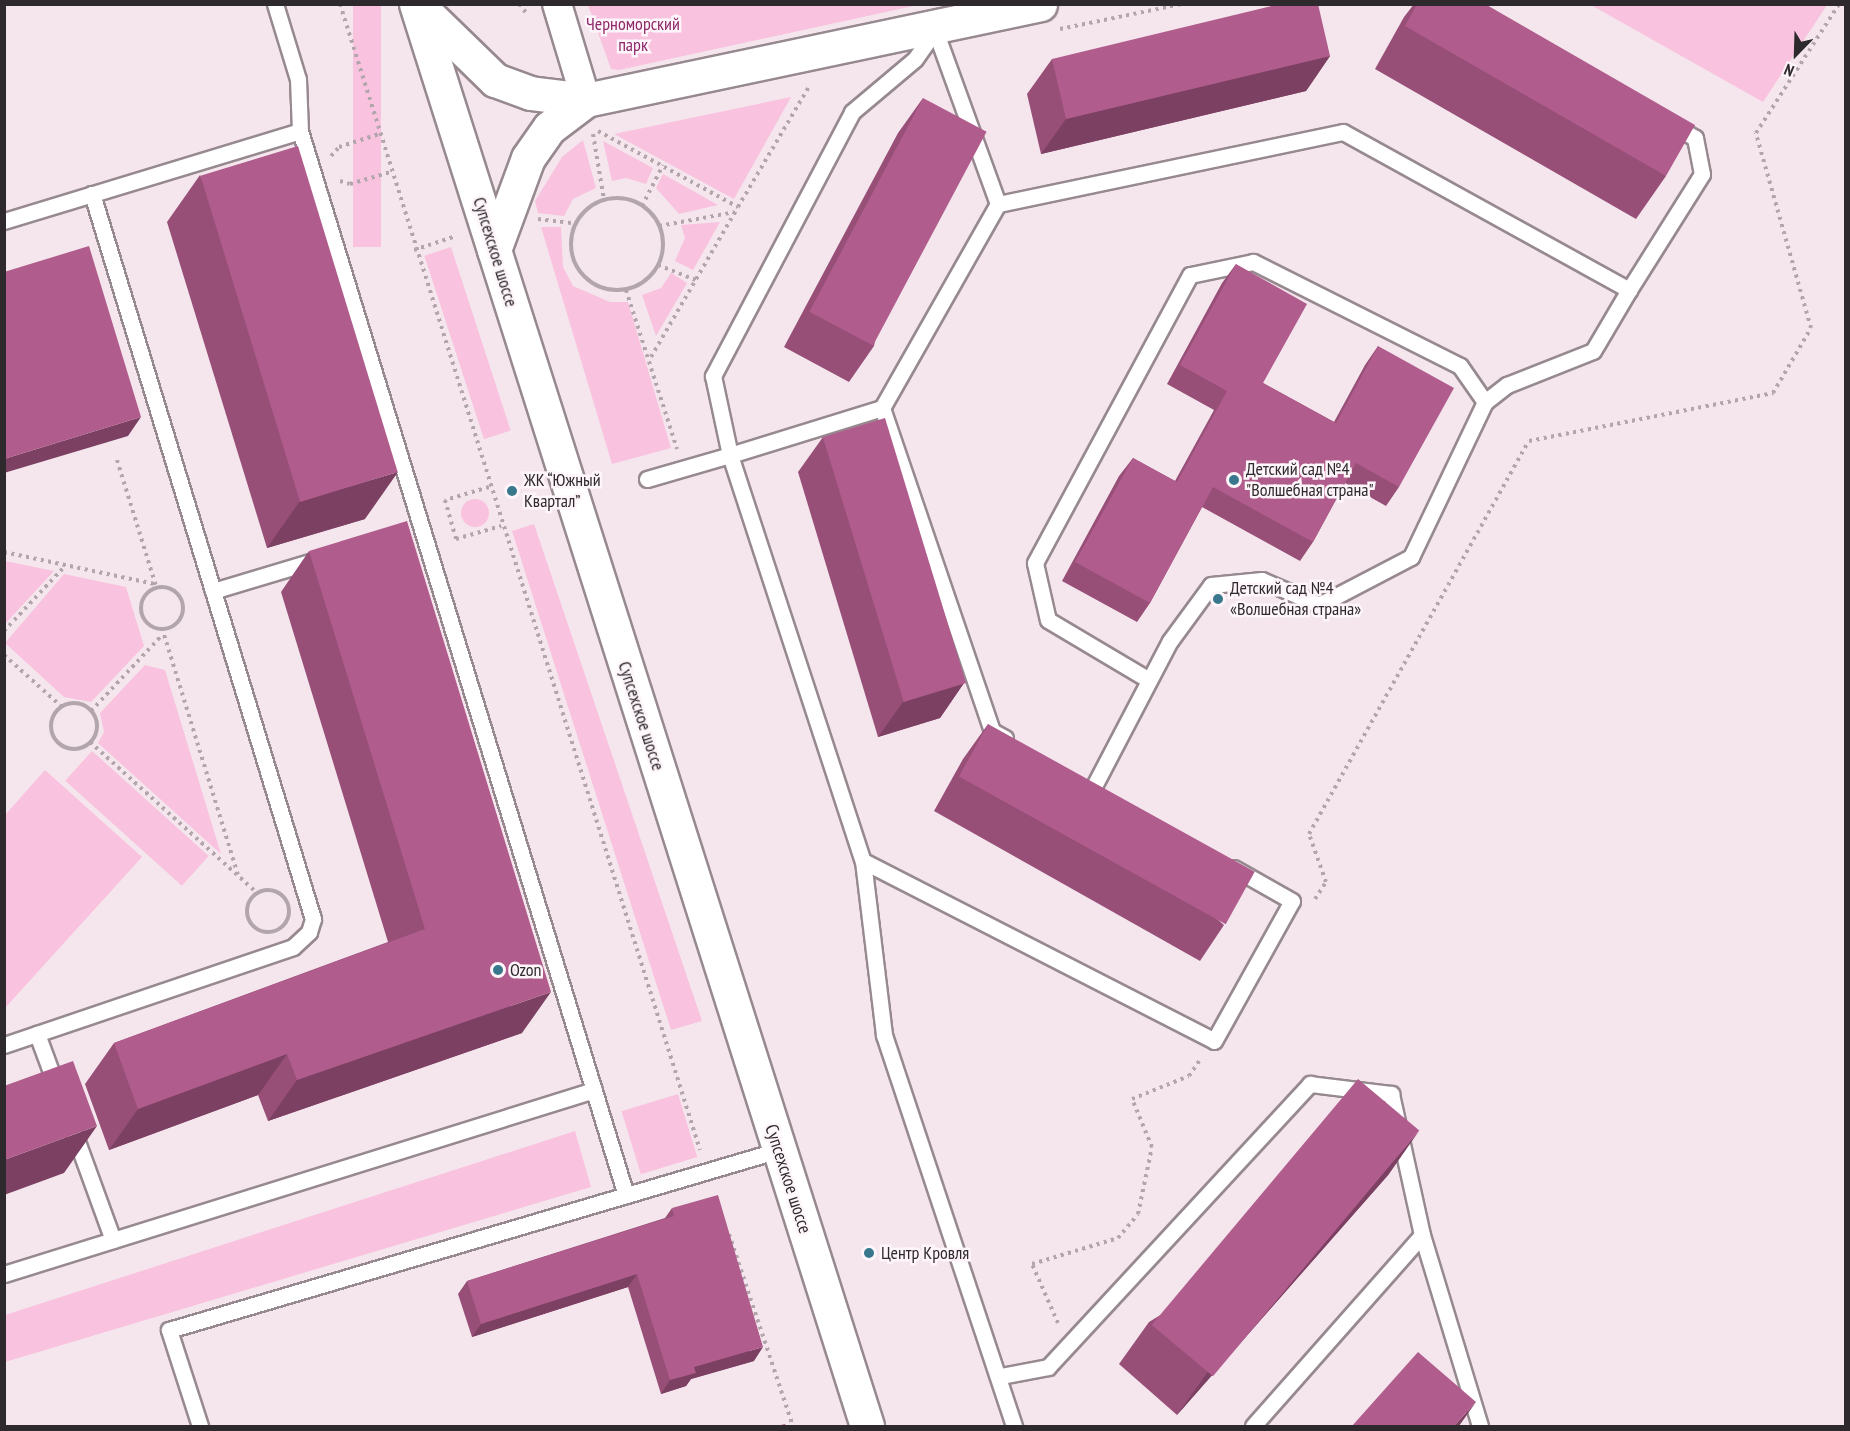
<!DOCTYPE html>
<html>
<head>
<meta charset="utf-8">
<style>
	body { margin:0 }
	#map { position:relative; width:1850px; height:1431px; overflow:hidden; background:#f5e6ed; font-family:"PT Sans Narrow",sans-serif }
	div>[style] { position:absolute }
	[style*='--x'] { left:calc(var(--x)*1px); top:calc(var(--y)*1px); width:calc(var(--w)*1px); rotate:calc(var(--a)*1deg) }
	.green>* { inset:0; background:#f9c2df; transform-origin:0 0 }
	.round { border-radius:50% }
	.path>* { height:4px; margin-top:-2px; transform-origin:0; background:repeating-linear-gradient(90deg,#b2a6ac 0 3px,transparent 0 7.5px) }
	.path>.ring { margin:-2px; padding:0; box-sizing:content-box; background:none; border:4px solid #b2a6ac; border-radius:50% }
	.roads { filter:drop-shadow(2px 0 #978990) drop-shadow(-2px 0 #978990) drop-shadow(0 2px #978990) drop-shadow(0 -2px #978990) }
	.lane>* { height:15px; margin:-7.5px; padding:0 7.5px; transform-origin:7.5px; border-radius:7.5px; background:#fff }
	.street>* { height:28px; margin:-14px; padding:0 14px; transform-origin:14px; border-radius:14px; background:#fff }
	.secondary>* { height:33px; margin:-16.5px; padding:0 16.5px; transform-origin:16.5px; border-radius:16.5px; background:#fff }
	.wall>* { inset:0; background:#974f78 }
	.shaded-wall>* { inset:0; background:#7b4062 }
	.building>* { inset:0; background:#b05c8c; transform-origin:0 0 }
	.dots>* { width:16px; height:16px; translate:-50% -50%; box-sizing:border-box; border:3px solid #fef5fa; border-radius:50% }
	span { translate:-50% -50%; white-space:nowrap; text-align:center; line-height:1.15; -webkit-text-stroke:5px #fef5fa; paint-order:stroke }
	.park-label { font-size:18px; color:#8f2869 }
	.street-label { font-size:18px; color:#2e292c }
	.poi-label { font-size:18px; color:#2e292c }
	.left { translate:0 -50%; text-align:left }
	.frame { position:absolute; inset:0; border:6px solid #2e292c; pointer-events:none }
	.north { position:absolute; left:1766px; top:24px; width:60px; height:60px; -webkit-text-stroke:4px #fef5fa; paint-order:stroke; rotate:203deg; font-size:16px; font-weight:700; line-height:24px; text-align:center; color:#2e292c }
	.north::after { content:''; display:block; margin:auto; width:21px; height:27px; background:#2e292c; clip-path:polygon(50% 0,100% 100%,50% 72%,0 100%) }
</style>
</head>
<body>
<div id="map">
	<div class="green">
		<i style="left:353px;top:5px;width:28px;height:242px"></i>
		<i style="clip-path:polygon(588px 5px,588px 4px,918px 5px,619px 70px,611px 69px)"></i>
		<i style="clip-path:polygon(1591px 5px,1827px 5px,1763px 102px)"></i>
		<i style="clip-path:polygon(791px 97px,734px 199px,614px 134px)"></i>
		<i style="clip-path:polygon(583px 140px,596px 188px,573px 199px,564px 216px,538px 213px,535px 201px,562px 157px)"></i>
		<i style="clip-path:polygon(603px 141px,653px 168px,646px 184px,626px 178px,612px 181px)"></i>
		<i style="clip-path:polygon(663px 174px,718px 205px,679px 214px,656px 188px)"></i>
		<i style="clip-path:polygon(720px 222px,693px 270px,675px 261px,685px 238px,681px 225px)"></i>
		<i style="clip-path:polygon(541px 227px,561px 227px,563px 267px,573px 286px,610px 302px,628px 302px,671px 448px,612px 464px)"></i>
		<i style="left:451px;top:247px;width:193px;height:28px;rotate:72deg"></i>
		<i style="clip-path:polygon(671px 273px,687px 283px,656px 336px,642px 295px,661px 288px)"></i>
		<i class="round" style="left:461px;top:499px;width:28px;height:28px"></i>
		<i style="clip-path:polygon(534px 524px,702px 1021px,671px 1030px,512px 531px)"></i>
		<i style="clip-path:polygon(5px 561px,54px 571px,5px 624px,4px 561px)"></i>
		<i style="clip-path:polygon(64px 574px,126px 587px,144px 646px,91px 702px,64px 697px,5px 643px)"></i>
		<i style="clip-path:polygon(145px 665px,165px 670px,221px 854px,98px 743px,104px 732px,100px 713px)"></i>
		<i style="left:92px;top:751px;width:157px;height:40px;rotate:42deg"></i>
		<i style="clip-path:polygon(45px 770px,142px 857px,5px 1008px,5px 815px)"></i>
		<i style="left:678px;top:1094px;width:66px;height:59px;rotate:73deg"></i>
		<i style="clip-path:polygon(575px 1131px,591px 1187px,5px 1362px,5px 1315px)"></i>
	</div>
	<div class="path">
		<i style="--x:340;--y:4;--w:1201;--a:72.56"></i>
		<i style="--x:519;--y:4;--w:14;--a:51"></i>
		<i style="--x:1060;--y:29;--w:125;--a:-11.6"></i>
		<i style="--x:598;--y:131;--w:159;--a:28.5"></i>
		<i style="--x:738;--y:207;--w:142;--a:-59.5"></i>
		<i style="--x:593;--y:134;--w:67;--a:80.5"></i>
		<i style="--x:331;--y:156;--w:12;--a:-48"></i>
		<i style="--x:339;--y:147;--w:42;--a:-18"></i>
		<i style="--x:340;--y:181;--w:10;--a:17"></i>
		<i style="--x:350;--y:184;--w:43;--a:-16.3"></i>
		<i class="ring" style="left:571px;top:198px;width:88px;height:88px"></i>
		<i style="--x:642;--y:206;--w:46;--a:-62.9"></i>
		<i style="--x:538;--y:219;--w:38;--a:7"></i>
		<i style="--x:659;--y:226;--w:77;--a:-10.4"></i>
		<i style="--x:414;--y:250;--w:44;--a:-18.4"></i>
		<i style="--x:658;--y:265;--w:41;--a:21.5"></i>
		<i style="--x:626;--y:290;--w:167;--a:72.2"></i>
		<i style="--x:651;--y:357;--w:173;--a:-59.9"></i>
		<i style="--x:117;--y:460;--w:132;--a:72.8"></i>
		<i style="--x:489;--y:487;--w:46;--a:163.5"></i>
		<i style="--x:445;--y:500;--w:41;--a:74.2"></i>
		<i style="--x:456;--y:539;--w:47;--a:-16.1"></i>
		<i style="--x:4;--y:552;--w:154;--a:12"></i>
		<i class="ring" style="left:141px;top:587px;width:38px;height:38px"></i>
		<i style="--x:162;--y:628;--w:258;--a:72.9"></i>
		<i style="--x:4;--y:631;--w:89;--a:-46.8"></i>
		<i style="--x:4;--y:655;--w:78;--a:41.9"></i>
		<i class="ring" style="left:51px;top:703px;width:42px;height:42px"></i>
		<i style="--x:91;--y:711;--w:105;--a:-46.9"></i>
		<i style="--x:90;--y:742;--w:225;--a:42.1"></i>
		<i class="ring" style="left:247px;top:890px;width:38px;height:38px"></i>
		<i style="--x:1315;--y:899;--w:20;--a:-57"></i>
		<i style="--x:1326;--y:882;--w:51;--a:-109.5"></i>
		<i style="--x:1309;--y:834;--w:450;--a:-60.8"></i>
		<i style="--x:1529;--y:441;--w:249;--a:-11.1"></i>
		<i style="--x:1773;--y:393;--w:75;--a:-59.7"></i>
		<i style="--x:1811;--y:328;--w:203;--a:-105.8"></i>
		<i style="--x:1756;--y:133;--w:153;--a:-57.2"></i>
		<i style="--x:729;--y:1234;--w:202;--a:71.6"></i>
		<i style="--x:1058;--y:1323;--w:64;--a:-113.8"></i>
		<i style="--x:1032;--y:1264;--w:90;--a:-16.8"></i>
		<i style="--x:1118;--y:1238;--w:31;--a:-50"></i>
		<i style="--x:1138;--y:1214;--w:68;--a:-78.2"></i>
		<i style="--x:1152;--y:1147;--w:52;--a:-112.6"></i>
		<i style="--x:1132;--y:1099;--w:61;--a:-22"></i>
		<i style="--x:1189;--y:1076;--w:22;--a:-56"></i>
	</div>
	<div class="roads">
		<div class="lane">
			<i style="--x:275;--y:4;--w:78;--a:73"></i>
			<i style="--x:298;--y:79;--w:52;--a:87.8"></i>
			<i style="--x:300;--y:131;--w:1113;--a:72.97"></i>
			<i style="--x:935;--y:30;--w:185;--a:70.1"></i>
			<i style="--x:4;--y:221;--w:309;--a:-16.9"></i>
			<i style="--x:1485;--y:402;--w:28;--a:-38"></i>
			<i style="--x:1507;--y:385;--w:92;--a:-21.6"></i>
			<i style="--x:1593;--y:351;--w:71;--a:-59.5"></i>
			<i style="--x:882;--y:408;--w:159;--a:162.8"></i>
			<i style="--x:730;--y:455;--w:427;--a:71.9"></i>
			<i style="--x:863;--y:861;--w:175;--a:83.1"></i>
			<i style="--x:884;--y:1035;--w:412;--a:71.6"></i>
			<i style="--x:647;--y:479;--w:86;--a:-16.1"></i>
			<i style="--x:730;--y:455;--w:81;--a:-102.1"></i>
			<i style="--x:713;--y:376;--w:298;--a:-62.2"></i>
			<i style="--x:852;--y:112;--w:82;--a:-40.1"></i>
			<i style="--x:915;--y:59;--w:35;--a:-55"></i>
			<i style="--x:213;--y:591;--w:112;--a:-16.7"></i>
			<i style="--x:1005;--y:738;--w:15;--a:-152"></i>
			<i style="--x:992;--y:731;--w:341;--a:-108.8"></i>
			<i style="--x:882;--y:408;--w:235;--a:-60.4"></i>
			<i style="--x:998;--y:204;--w:352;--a:-11.8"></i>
			<i style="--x:1343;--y:132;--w:327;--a:28.9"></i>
			<i style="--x:1629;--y:290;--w:137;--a:-57.8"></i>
			<i style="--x:1702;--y:174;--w:37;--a:-101"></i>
			<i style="--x:1695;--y:138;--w:26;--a:-149"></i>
			<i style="--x:1093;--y:788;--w:166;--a:-62.4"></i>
			<i style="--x:1170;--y:641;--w:69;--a:-53.8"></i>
			<i style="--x:1211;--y:585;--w:51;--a:-5.6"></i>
			<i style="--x:1262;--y:580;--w:62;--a:23.7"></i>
			<i style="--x:1319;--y:605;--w:104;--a:-27.6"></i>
			<i style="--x:1411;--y:557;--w:172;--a:-64.5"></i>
			<i style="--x:1485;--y:402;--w:44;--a:-124.8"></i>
			<i style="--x:1460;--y:366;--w:232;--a:-153.3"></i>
			<i style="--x:1253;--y:262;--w:64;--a:168.3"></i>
			<i style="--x:1190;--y:275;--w:327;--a:118.3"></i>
			<i style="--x:1035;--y:563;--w:58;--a:77.2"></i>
			<i style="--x:1048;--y:620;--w:117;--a:30.7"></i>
			<i style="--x:863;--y:861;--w:394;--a:27.1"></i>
			<i style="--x:1214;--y:1041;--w:160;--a:-60.9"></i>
			<i style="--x:1292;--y:901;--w:67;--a:-150.4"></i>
			<i style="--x:37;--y:1034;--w:58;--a:69.7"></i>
			<i style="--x:4;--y:1045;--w:305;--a:-18.7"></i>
			<i style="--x:293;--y:947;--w:22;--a:-43"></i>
			<i style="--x:309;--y:932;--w:14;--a:-73"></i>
			<i style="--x:313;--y:919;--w:758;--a:-106.95"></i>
			<i style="--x:74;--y:1133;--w:114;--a:70"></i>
			<i style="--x:4;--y:1274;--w:618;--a:-17.32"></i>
			<i style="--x:1001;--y:1376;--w:48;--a:-10.8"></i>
			<i style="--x:1048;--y:1367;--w:386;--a:-47.2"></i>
			<i style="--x:1310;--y:1084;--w:82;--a:7"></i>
			<i style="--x:1391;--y:1094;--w:144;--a:77.6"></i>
			<i style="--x:200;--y:1426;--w:101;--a:-107.9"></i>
			<i style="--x:169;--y:1330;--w:636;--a:-16.44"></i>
			<i style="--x:1253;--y:1426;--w:255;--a:-48.5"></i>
			<i style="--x:1422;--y:1235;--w:200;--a:73.1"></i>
		</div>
		<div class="street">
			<i style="--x:557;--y:4;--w:100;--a:73.2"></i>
		</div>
		<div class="secondary">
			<i style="--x:416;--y:4;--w:1492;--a:72.4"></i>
			<i style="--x:422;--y:9;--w:102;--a:44.2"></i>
			<i style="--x:495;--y:80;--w:37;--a:20"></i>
			<i style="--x:530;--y:93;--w:56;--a:7.1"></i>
			<i style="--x:494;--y:250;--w:98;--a:-69.7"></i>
			<i style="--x:528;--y:158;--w:37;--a:-55"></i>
			<i style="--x:549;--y:128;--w:46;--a:-37.1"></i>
			<i style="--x:586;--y:100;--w:464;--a:-11.9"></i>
		</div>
	</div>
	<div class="wall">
		<i style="clip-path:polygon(1414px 4px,1485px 4px,1666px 176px,1636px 219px,1375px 69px,1404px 17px)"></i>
		<i style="clip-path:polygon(1330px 56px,1306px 91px,1041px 154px,1027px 94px,1052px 59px)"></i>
		<i style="clip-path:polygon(923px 98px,874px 346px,849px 382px,784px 347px,898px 133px)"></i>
		<i style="clip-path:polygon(200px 175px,365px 519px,267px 548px,167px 222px)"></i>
		<i style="clip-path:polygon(1236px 264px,1263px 383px,1334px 422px,1365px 365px,1378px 346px,1399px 487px,1386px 506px,1345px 483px,1313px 542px,1300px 561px,1202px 507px,1150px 603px,1137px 622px,1062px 581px,1119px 476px,1133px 458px,1175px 481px,1214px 410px,1167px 384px,1222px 283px)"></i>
		<i style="clip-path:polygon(823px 437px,964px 683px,940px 718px,878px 737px,798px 472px)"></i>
		<i style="clip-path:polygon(309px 551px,522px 1033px,268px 1121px,258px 1095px,109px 1150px,85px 1084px,114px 1043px,388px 942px,281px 592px)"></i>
		<i style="clip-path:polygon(988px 724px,1224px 925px,1200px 961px,934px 811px,963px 759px)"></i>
		<i style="clip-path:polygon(1389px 1174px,1177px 1415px,1119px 1364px,1149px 1322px)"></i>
		<i style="clip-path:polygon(672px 1208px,754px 1361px,691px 1379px,686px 1386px,661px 1394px,628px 1287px,472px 1337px,458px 1294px,467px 1281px,665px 1218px)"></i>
	</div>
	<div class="shaded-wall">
		<i style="clip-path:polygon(1330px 56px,1306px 91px,1041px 154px,1066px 119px)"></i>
		<i style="clip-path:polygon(141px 417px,128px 436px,4px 473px,4px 459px)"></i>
		<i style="clip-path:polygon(398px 472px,365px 519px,267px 548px,300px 501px)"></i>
		<i style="clip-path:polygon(964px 683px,940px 718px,878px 737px,903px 702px)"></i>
		<i style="clip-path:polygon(551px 992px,522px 1033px,268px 1121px,297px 1080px)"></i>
		<i style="clip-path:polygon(287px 1054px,258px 1095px,109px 1150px,138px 1109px)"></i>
		<i style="clip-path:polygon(97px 1126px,64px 1173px,4px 1195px,4px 1160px)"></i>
		<i style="clip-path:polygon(1419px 1131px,1389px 1174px,1177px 1415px,1207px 1373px)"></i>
		<i style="clip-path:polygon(637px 1274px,628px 1287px,472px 1337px,481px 1324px)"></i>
		<i style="clip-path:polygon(763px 1347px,754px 1361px,691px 1379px,686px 1386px,661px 1394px,670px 1380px,694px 1367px)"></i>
		<i style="clip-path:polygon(1476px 1402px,1459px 1426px,1454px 1426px)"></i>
	</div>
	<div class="building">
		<i style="clip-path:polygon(1280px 4px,1318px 4px,1330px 56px,1066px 119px,1052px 59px)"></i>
		<i style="clip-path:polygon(1417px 4px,1485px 4px,1695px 125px,1666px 176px,1405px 26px)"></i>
		<i style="left:923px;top:98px;width:72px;height:242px;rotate:28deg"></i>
		<i style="left:298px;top:146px;width:341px;height:102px;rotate:73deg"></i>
		<i style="clip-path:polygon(89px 246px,141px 417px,4px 459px,4px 272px)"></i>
		<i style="clip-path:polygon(1236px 264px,1307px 304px,1263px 383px,1336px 423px,1378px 346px,1454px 388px,1399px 487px,1356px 463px,1313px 542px,1213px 487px,1150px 603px,1075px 562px,1133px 458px,1177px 482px,1227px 391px,1180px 365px)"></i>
		<i style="left:885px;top:418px;width:277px;height:65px;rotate:73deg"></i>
		<i style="clip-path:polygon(407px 521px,551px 992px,297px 1080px,287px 1054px,138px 1109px,114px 1043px,425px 929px,309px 551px)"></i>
		<i style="left:988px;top:724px;width:305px;height:60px;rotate:29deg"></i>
		<i style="clip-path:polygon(73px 1061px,97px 1126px,4px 1160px,4px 1086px)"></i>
		<i style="left:1358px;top:1079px;width:80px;height:321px;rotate:40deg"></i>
		<i style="clip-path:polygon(718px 1195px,763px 1347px,694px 1367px,696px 1373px,670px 1380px,637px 1274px,481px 1324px,467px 1281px,674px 1216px,672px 1208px)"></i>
		<i style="clip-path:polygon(1418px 1352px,1476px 1402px,1454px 1426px,1352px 1426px)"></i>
		<i style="clip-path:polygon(785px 1424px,786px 1426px,776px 1426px)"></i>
	</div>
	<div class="dots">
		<i style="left:1234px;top:480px;background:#38778c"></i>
		<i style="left:512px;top:491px;background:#38778c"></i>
		<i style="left:1218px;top:599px;background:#38778c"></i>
		<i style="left:498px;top:970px;background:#38778c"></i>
		<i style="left:869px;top:1253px;background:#38778c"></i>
	</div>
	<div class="park-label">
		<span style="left:633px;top:35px">Черноморский<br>парк</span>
	</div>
	<div class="street-label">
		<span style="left:495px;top:252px;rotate:73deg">Супсехское шоссе</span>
		<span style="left:641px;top:716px;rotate:72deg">Супсехское шоссе</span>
		<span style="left:788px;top:1179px;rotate:72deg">Супсехское шоссе</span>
	</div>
	<div class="poi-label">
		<span class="left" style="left:1246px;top:480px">Детский сад №4<br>"Волшебная страна"</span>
		<span class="left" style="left:524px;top:491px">ЖК “Южный<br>Квартал”</span>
		<span class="left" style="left:1230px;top:599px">Детский сад №4<br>«Волшебная страна»</span>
		<span class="left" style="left:510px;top:970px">Ozon</span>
		<span class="left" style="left:881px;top:1253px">Центр Кровля</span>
	</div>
	<div class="frame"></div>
	<div class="north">N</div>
</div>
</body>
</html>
